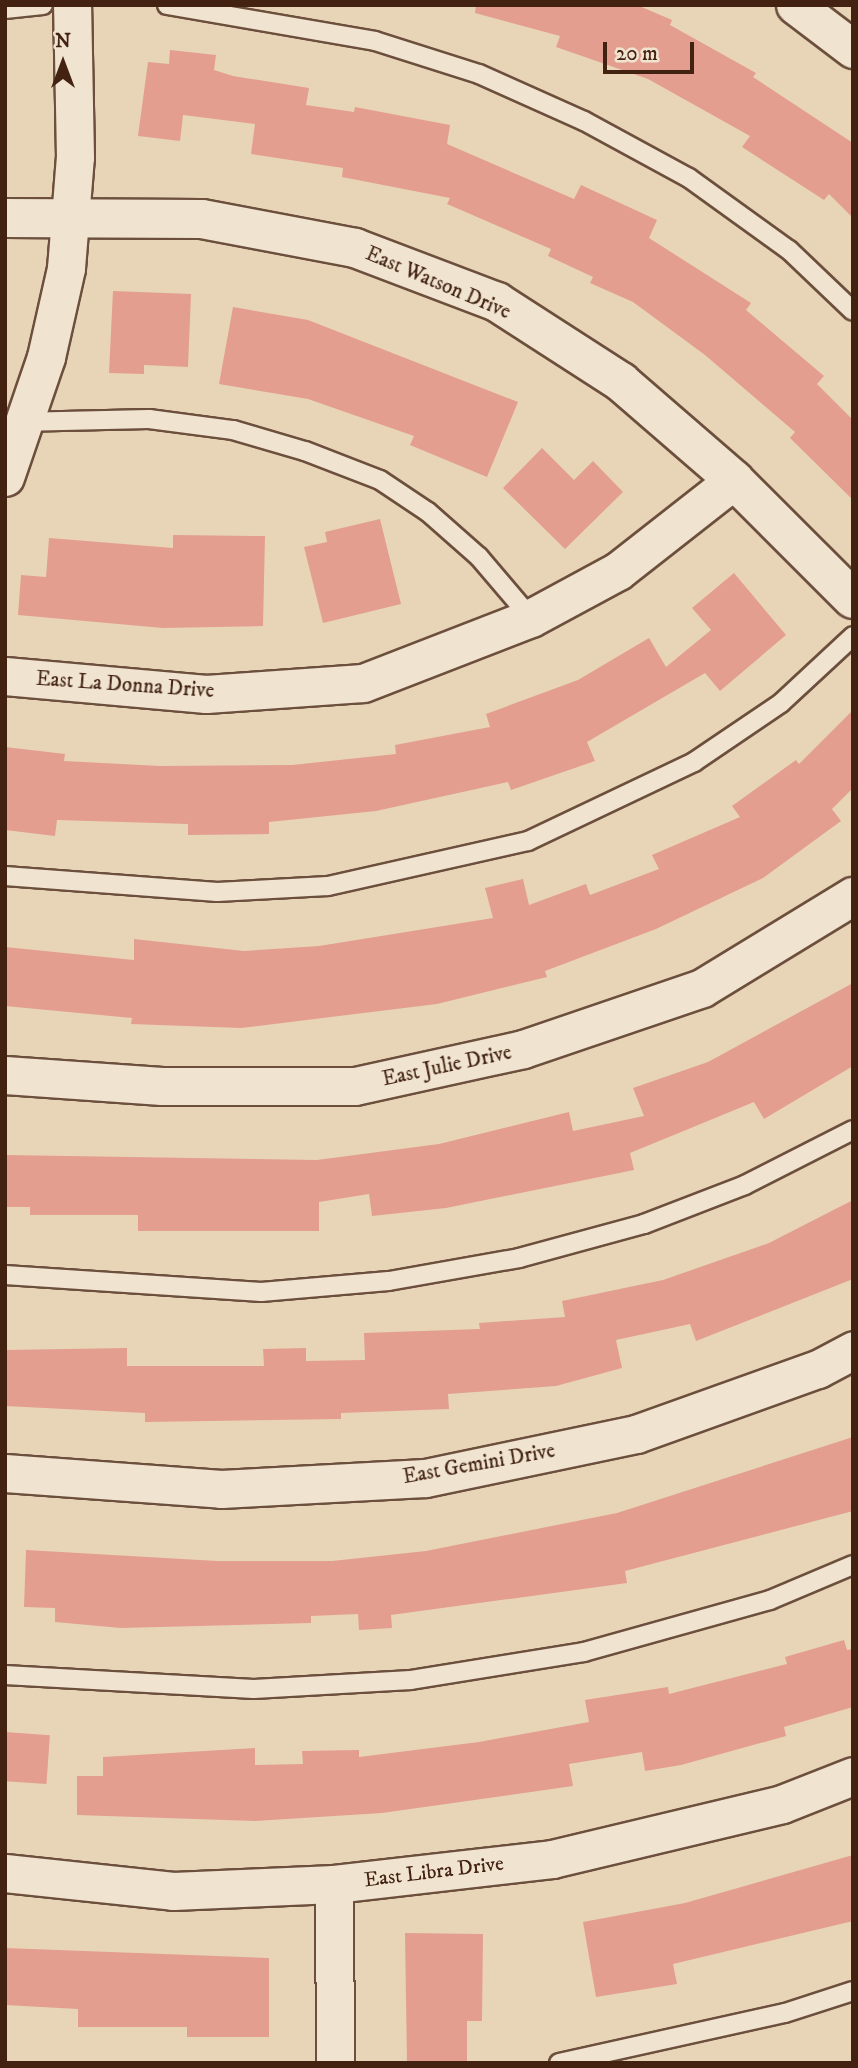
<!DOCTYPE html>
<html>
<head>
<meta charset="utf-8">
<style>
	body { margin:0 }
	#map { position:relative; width:858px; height:2068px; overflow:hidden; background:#e8d5b8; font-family:"IM FELL DW Pica",serif }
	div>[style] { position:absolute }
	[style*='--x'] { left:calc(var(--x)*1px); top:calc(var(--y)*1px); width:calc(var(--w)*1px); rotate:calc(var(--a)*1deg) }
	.building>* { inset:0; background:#e39e8f; transform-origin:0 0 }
	.roads { filter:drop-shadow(2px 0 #6c4f3c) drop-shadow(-2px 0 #6c4f3c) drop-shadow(0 2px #6c4f3c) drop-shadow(0 -2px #6c4f3c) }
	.service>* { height:18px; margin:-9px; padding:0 9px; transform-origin:9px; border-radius:9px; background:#f0e4d1 }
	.minor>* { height:37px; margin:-18.5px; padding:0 18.5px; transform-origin:18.5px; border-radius:18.5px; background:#f0e4d1 }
	.tertiary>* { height:38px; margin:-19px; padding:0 19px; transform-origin:19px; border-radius:19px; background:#f0e4d1 }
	span { translate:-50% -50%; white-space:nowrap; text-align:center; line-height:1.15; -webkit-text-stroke:7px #f0e4d1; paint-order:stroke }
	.street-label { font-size:21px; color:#432212 }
	.frame { position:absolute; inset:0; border:7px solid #432212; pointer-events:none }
	.north { position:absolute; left:28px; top:28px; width:70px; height:70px; -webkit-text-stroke:5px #f0e4d1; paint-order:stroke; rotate:0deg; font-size:19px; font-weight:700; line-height:28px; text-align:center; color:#432212 }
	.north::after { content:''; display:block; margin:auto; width:24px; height:32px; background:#432212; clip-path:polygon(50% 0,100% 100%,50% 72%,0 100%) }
	.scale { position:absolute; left:603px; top:42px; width:91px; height:32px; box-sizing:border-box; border:4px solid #432212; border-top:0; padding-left:9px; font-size:21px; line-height:24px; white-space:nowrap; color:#432212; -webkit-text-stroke:5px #f0e4d1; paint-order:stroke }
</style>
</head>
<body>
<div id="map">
	<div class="building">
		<i style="clip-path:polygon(476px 5px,637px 5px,672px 20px,670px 25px,756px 73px,753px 77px,853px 143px,853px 218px,829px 194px,824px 200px,742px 147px,750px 136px,648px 79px,556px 47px,560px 36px,475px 13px)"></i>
		<i style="clip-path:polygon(170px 50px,216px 55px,214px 70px,233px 76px,309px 88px,306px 105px,354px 112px,355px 107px,450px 125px,447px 144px,574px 199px,581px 185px,657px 220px,649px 238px,751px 303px,746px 310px,824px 376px,817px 384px,853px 420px,853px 500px,790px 438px,795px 432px,705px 355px,633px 302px,590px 283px,593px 277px,548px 256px,551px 249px,447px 204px,450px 198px,342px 177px,343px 168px,251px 154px,255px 124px,183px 115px,180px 141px,138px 136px,148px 62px,169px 64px)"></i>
		<i style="clip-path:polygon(113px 291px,191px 294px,188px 367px,144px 365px,144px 374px,109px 373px)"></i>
		<i style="clip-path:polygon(233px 307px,308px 320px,518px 402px,487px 477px,410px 445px,414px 436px,308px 399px,219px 384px)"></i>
		<i style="clip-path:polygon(542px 448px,574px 480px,593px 461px,623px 492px,565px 549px,503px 488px)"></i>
		<i style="clip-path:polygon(380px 519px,401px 604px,323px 623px,304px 547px,327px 542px,325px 532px)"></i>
		<i style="clip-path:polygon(173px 535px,265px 536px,263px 626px,163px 628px,18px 615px,21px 575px,46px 577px,49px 538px,173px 548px)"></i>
		<i style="clip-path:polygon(734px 573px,786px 635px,720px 691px,705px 673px,587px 742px,595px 761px,511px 790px,508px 782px,376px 811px,269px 822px,269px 834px,188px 835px,188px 824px,57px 820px,55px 836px,5px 830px,5px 747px,65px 754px,64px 761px,160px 766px,292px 765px,396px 754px,395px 745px,490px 727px,486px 714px,578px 680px,649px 638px,666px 667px,711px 630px,692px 608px)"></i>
		<i style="clip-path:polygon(853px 710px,853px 788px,832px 809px,841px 821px,763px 878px,656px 929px,545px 971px,547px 977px,437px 1004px,241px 1028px,131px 1024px,132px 1018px,5px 1006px,5px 947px,134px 960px,134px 939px,244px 951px,319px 946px,493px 918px,485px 888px,523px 879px,529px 905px,586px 884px,590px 895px,659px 869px,652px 855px,740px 817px,732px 806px,796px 760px,799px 764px)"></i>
		<i style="clip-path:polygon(853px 983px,853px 1066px,764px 1119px,754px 1102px,630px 1153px,634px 1170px,446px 1208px,372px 1216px,369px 1194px,319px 1202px,319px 1231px,138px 1231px,138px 1215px,30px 1215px,30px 1207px,5px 1207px,5px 1155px,317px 1160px,439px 1144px,569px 1112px,573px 1131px,644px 1116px,633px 1088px,708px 1062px)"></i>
		<i style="clip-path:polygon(853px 1200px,853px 1279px,696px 1341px,690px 1324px,616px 1340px,622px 1368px,556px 1386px,448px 1394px,449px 1409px,341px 1413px,341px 1419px,145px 1422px,145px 1413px,5px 1406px,5px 1350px,127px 1348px,127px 1366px,264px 1366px,263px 1349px,306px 1348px,306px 1361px,365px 1360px,364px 1333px,480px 1329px,479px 1323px,565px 1317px,562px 1301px,663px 1280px,769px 1243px)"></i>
		<i style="clip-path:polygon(853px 1437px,853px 1511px,625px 1571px,627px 1583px,391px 1615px,392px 1628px,359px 1630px,358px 1614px,311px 1616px,311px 1623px,121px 1628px,55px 1622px,55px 1608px,24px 1607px,26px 1550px,217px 1561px,332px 1561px,426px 1551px,617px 1513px)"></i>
		<i style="clip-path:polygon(844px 1640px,847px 1650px,853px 1649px,853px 1707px,784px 1727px,786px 1736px,681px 1765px,645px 1771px,642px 1752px,569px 1764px,573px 1786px,382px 1813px,255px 1821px,77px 1815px,77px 1776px,103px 1776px,103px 1757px,255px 1748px,255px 1765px,303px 1764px,302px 1751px,359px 1750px,359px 1757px,479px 1742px,589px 1722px,585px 1700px,668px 1687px,669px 1694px,787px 1664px,785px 1657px)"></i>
		<i style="left:5px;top:1732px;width:45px;height:49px;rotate:4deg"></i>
		<i style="clip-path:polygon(853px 1855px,853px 1921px,673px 1964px,677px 1984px,596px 1997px,583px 1922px,685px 1903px)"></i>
		<i style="clip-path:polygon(405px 1933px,483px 1934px,482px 2021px,467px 2021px,467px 2063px,407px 2063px)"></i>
		<i style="clip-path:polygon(5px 1948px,269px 1958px,269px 2037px,187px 2037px,187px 2027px,78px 2027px,78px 2009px,5px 2005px)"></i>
	</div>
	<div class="roads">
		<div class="service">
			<i style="--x:167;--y:5;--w:211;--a:9.8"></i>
			<i style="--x:375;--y:41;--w:109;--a:17.6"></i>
			<i style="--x:479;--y:74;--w:115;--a:24.1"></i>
			<i style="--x:584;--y:121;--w:119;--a:28.5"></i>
			<i style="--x:689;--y:178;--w:123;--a:35.8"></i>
			<i style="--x:789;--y:250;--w:88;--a:43.6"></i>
			<i style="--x:5;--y:9;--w:38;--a:-6"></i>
			<i style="--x:19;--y:422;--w:130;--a:-1.3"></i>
			<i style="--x:149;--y:419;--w:85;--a:7.5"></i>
			<i style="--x:233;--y:430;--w:75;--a:16.3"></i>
			<i style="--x:305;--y:451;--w:80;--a:21.1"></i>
			<i style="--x:380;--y:480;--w:58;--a:33.7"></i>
			<i style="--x:428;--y:512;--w:68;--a:41.4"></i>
			<i style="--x:479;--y:557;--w:80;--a:49.6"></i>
			<i style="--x:5;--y:876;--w:213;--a:4.3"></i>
			<i style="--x:217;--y:892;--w:111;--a:-3.1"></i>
			<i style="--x:328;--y:886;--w:205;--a:-12.7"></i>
			<i style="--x:528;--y:841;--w:184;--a:-25.4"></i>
			<i style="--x:694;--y:762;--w:105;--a:-34.1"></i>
			<i style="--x:781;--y:703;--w:98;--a:-42.9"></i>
			<i style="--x:5;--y:1275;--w:257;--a:3.8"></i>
			<i style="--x:261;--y:1292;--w:128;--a:-4.9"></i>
			<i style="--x:389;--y:1281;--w:132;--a:-10"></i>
			<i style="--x:519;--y:1258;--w:130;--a:-15.2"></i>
			<i style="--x:644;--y:1224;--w:108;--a:-21.1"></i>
			<i style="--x:745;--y:1185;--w:121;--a:-27"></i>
			<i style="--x:5;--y:1675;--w:249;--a:3.2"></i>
			<i style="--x:254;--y:1689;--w:157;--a:-3.3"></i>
			<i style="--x:411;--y:1680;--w:175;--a:-9.2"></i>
			<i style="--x:584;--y:1652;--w:193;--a:-15.6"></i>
			<i style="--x:770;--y:1600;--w:90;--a:-22.9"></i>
			<i style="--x:559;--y:2063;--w:231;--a:-12.5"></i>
			<i style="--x:785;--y:2013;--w:71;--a:-17.9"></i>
		</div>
		<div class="minor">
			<i style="--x:795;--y:5;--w:73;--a:37.2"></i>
			<i style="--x:5;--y:477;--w:127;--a:-71.1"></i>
			<i style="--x:46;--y:357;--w:91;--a:-77.3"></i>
			<i style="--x:66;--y:268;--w:111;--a:-85.4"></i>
			<i style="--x:75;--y:157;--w:152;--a:-91.1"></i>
			<i style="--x:5;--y:676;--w:202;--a:5.1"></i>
			<i style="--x:206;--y:694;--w:157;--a:-4"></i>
			<i style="--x:363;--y:683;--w:180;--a:-21.2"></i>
			<i style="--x:531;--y:618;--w:99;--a:-28.4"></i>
			<i style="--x:618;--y:571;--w:147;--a:-38.1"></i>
			<i style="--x:5;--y:1075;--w:157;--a:4"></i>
			<i style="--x:162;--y:1086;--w:193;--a:0"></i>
			<i style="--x:355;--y:1086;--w:172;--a:-12.4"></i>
			<i style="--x:523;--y:1049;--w:189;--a:-18.8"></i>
			<i style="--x:702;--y:988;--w:177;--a:-31.4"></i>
			<i style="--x:5;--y:1473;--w:217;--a:4.2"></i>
			<i style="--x:221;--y:1489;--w:204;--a:-3.1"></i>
			<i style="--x:425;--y:1478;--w:216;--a:-11.8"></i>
			<i style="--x:636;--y:1434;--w:193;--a:-19.7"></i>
			<i style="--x:818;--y:1369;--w:40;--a:-28"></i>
			<i style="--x:5;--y:1873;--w:169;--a:6.1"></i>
			<i style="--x:173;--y:1891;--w:161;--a:-2.5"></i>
			<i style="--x:334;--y:1884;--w:219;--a:-6.5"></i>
			<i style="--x:552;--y:1859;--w:236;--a:-13.4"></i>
			<i style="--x:782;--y:1804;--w:76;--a:-21.5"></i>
			<i style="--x:334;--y:1884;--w:179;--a:89.7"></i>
		</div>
		<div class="tertiary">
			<i style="--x:5;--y:218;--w:197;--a:0.3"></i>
			<i style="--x:202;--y:219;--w:156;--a:10.7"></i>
			<i style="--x:355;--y:248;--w:152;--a:20.8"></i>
			<i style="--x:497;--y:302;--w:148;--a:32.8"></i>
			<i style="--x:621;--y:382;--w:150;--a:40.9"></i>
			<i style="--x:734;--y:480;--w:168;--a:45"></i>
		</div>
	</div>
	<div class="street-label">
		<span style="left:438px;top:283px;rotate:23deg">East Watson Drive</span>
		<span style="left:125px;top:685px;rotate:4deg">East La Donna Drive</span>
		<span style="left:447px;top:1066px;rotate:-12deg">East Julie Drive</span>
		<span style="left:479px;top:1464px;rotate:-10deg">East Gemini Drive</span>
		<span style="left:434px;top:1872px;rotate:-7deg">East Libra Drive</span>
	</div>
	<div class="frame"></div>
	<div class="north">N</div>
	<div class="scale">20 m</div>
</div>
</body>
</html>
